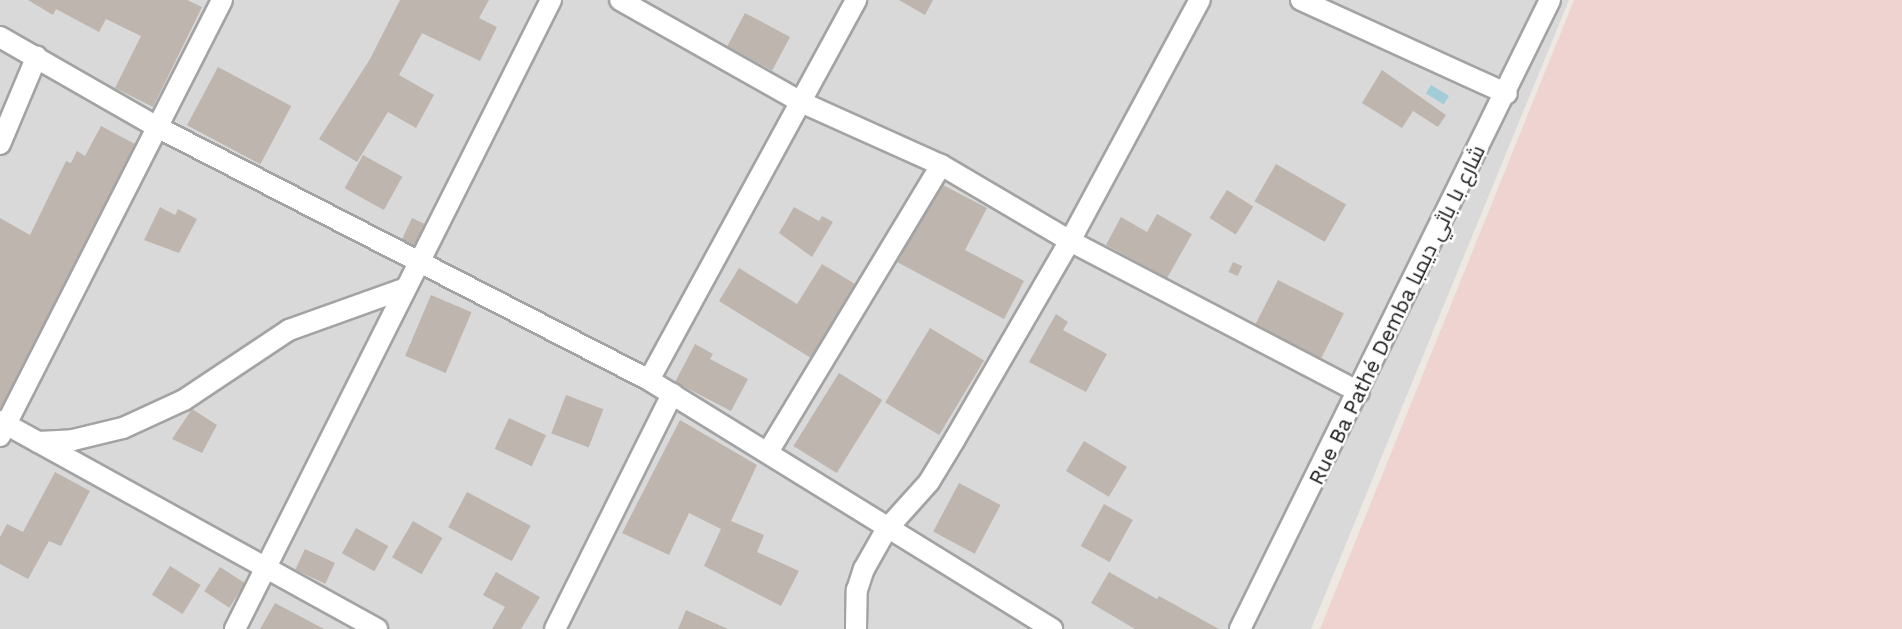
<!DOCTYPE html>
<html>
<head>
<meta charset="utf-8">
<style>
	body { margin:0 }
	#map { position:relative; width:1902px; height:629px; overflow:hidden; background:#ede9e2; font-family:"Work Sans",Cairo,sans-serif }
	div>[style] { position:absolute }
	[style*='--x'] { left:calc(var(--x)*1px); top:calc(var(--y)*1px); width:calc(var(--w)*1px); rotate:calc(var(--a)*1deg) }
	.residential>* { inset:0; background:#dad9d9 }
	.commercial>* { inset:0; background:#eed3d1 }
	.water>* { inset:0; background:#a3ccd9; transform-origin:0 0 }
	.building>* { inset:0; background:#bdb5ae; transform-origin:0 0 }
	.roads { filter:drop-shadow(2px 0 #a3a3a3) drop-shadow(-2px 0 #a3a3a3) drop-shadow(0 2px #a3a3a3) drop-shadow(0 -2px #a3a3a3) }
	.minor>* { height:20px; margin:-10px; padding:0 10px; transform-origin:10px; border-radius:10px; background:#fff }
	span { translate:-50% -50%; white-space:nowrap; text-align:center; line-height:1.15; -webkit-text-stroke:5px #fff; paint-order:stroke }
	.street-label { font-size:21px; color:#1c1c1c }
</style>
</head>
<body>
<div id="map">
	<div class="residential">
		<i style="clip-path:polygon(0 0,1569px 0,1311px 629px,0 629px)"></i>
	</div>
	<div class="commercial">
		<i style="clip-path:polygon(1574px 0,1902px 0,1902px 629px,1320px 629px)"></i>
	</div>
	<div class="water">
		<i style="left:1431px;top:85px;width:21px;height:10px;rotate:31deg"></i>
	</div>
	<div class="building">
		<i style="clip-path:polygon(28px 0,187px 0,202px 7px,153px 107px,115px 88px,141px 36px,106px 19px,99px 32px,56px 9px,53px 15px)"></i>
		<i style="clip-path:polygon(400px 0,489px 0,479px 18px,497px 27px,480px 61px,422px 33px,399px 75px,434px 95px,416px 128px,388px 112px,357px 162px,319px 139px,370px 59px)"></i>
		<i style="clip-path:polygon(899px 0,933px 0,925px 15px)"></i>
		<i style="left:745px;top:13px;width:51px;height:38px;rotate:28deg"></i>
		<i style="left:218px;top:67px;width:83px;height:66px;rotate:28deg"></i>
		<i style="clip-path:polygon(1382px 70px,1446px 115px,1438px 127px,1413px 111px,1402px 128px,1362px 103px)"></i>
		<i style="clip-path:polygon(101px 126px,135px 144px,0 409px,0 218px,30px 235px,66px 161px,71px 163px,77px 151px,85px 156px)"></i>
		<i style="left:363px;top:155px;width:45px;height:38px;rotate:29deg"></i>
		<i style="left:1276px;top:164px;width:81px;height:43px;rotate:30deg"></i>
		<i style="clip-path:polygon(943px 185px,987px 208px,965px 250px,1024px 281px,1004px 319px,897px 262px)"></i>
		<i style="left:1227px;top:190px;width:31px;height:33px;rotate:32deg"></i>
		<i style="clip-path:polygon(160px 207px,175px 215px,178px 209px,197px 219px,179px 253px,144px 240px)"></i>
		<i style="clip-path:polygon(794px 207px,819px 221px,822px 216px,833px 222px,812px 257px,779px 233px)"></i>
		<i style="clip-path:polygon(1157px 214px,1192px 234px,1167px 278px,1106px 245px,1121px 217px,1147px 232px)"></i>
		<i style="left:412px;top:218px;width:14px;height:24px;rotate:25deg"></i>
		<i style="left:1233px;top:262px;width:10px;height:11px;rotate:24deg"></i>
		<i style="clip-path:polygon(822px 264px,855px 284px,811px 358px,719px 301px,739px 268px,797px 304px)"></i>
		<i style="left:1278px;top:280px;width:74px;height:50px;rotate:27deg"></i>
		<i style="left:431px;top:295px;width:44px;height:66px;rotate:23deg"></i>
		<i style="clip-path:polygon(1056px 314px,1068px 322px,1063px 330px,1107px 354px,1086px 392px,1029px 362px)"></i>
		<i style="left:930px;top:328px;width:63px;height:87px;rotate:31deg"></i>
		<i style="clip-path:polygon(695px 344px,713px 354px,710px 359px,748px 379px,731px 411px,675px 382px)"></i>
		<i style="left:839px;top:373px;width:51px;height:86px;rotate:32deg"></i>
		<i style="left:566px;top:395px;width:40px;height:41px;rotate:21deg"></i>
		<i style="clip-path:polygon(192px 409px,217px 425px,202px 453px,172px 439px)"></i>
		<i style="left:509px;top:418px;width:41px;height:34px;rotate:25deg"></i>
		<i style="clip-path:polygon(680px 420px,757px 465px,731px 521px,764px 535px,757px 552px,799px 571px,781px 606px,704px 566px,721px 529px,689px 513px,669px 555px,622px 533px)"></i>
		<i style="left:1084px;top:441px;width:50px;height:35px;rotate:31deg"></i>
		<i style="clip-path:polygon(55px 472px,90px 491px,61px 546px,49px 541px,28px 579px,0 564px,0 537px,7px 524px,23px 532px)"></i>
		<i style="left:959px;top:483px;width:47px;height:55px;rotate:28deg"></i>
		<i style="left:467px;top:492px;width:72px;height:40px;rotate:28deg"></i>
		<i style="left:1104px;top:504px;width:33px;height:48px;rotate:29deg"></i>
		<i style="left:413px;top:521px;width:34px;height:42px;rotate:30deg"></i>
		<i style="left:356px;top:528px;width:37px;height:29px;rotate:29deg"></i>
		<i style="left:305px;top:549px;width:33px;height:23px;rotate:25deg"></i>
		<i style="left:170px;top:566px;width:36px;height:34px;rotate:32deg"></i>
		<i style="left:220px;top:567px;width:30px;height:29px;rotate:33deg"></i>
		<i style="clip-path:polygon(496px 572px,540px 597px,521px 629px,492px 629px,505px 607px,483px 595px)"></i>
		<i style="clip-path:polygon(1109px 572px,1157px 599px,1159px 596px,1219px 629px,1135px 629px,1091px 603px)"></i>
		<i style="clip-path:polygon(275px 603px,324px 629px,260px 629px)"></i>
		<i style="clip-path:polygon(686px 610px,728px 629px,678px 629px)"></i>
	</div>
	<div class="roads">
		<div class="minor">
			<i style="--x:620;--y:0;--w:210;--a:29.4"></i>
			<i style="--x:803;--y:103;--w:151;--a:24.2"></i>
			<i style="--x:941;--y:165;--w:150;--a:30.5"></i>
			<i style="--x:1070;--y:241;--w:326;--a:27.6"></i>
			<i style="--x:1301;--y:0;--w:226;--a:24.5"></i>
			<i style="--x:0;--y:37;--w:181;--a:29.8"></i>
			<i style="--x:157;--y:127;--w:553;--a:27.21"></i>
			<i style="--x:649;--y:380;--w:474;--a:31.7"></i>
			<i style="--x:0;--y:144;--w:95;--a:-67.2"></i>
			<i style="--x:649;--y:380;--w:433;--a:-61.4"></i>
			<i style="--x:0;--y:421;--w:431;--a:28.9"></i>
			<i style="--x:0;--y:436;--w:489;--a:-63"></i>
			<i style="--x:38;--y:442;--w:35;--a:-3"></i>
			<i style="--x:73;--y:440;--w:51;--a:-13.5"></i>
			<i style="--x:123;--y:428;--w:67;--a:-24.7"></i>
			<i style="--x:184;--y:400;--w:126;--a:-33.7"></i>
			<i style="--x:289;--y:330;--w:124;--a:-19.7"></i>
			<i style="--x:768;--y:452;--w:335;--a:-58.9"></i>
			<i style="--x:235;--y:629;--w:704;--a:-63.33"></i>
			<i style="--x:555;--y:629;--w:263;--a:-63.5"></i>
			<i style="--x:856;--y:629;--w:39;--a:-89"></i>
			<i style="--x:857;--y:590;--w:22;--a:-72"></i>
			<i style="--x:864;--y:569;--w:45;--a:-60.6"></i>
			<i style="--x:886;--y:530;--w:64;--a:-48.1"></i>
			<i style="--x:929;--y:482;--w:50;--a:-58.8"></i>
			<i style="--x:955;--y:439;--w:229;--a:-59.9"></i>
			<i style="--x:1070;--y:241;--w:274;--a:-61.7"></i>
			<i style="--x:1240;--y:629;--w:701;--a:-63.76"></i>
		</div>
	</div>
	<div class="street-label">
		<span style="left:1397px;top:315px;rotate:-64deg">Rue Ba Pathé Demba شارع با باثي ديمبا</span>
	</div>
</div>
</body>
</html>
